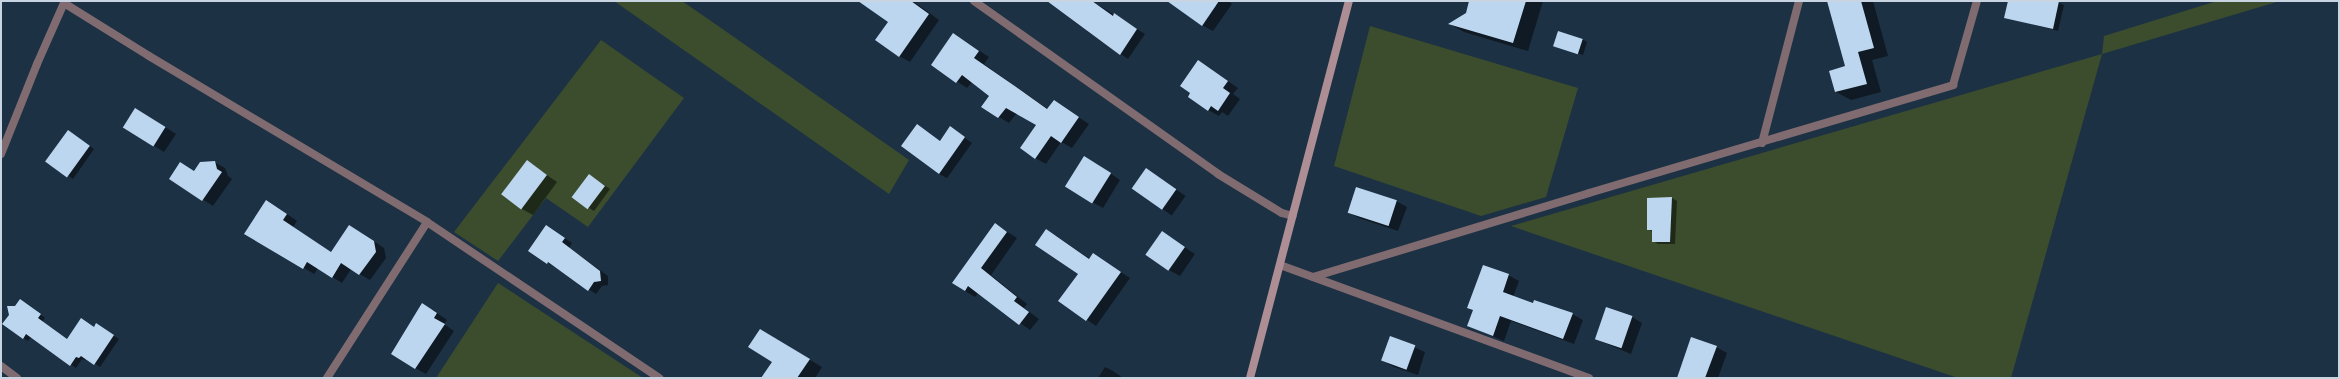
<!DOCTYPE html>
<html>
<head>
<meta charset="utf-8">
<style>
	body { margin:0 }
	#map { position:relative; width:2340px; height:379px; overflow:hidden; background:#1d3144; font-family:Roboto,sans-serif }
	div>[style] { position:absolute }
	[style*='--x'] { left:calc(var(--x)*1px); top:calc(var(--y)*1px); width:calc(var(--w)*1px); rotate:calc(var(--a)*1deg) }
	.green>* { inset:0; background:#3b4d2d }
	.shadow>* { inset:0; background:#0007; transform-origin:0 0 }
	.building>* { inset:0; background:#bdd6ef; transform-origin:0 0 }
	.street>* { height:8px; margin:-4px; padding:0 4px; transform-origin:4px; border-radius:4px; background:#806c70 }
	.secondary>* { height:8px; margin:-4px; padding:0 4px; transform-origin:4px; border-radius:4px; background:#ae8e95 }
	span { translate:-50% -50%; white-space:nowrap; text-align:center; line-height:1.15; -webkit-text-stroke:4px #1d3144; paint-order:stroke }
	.frame { position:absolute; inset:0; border:2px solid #c8d4e1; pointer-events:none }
</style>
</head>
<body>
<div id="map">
	<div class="green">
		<i style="clip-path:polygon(614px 1px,682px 1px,724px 30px,909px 160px,889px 194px)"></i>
		<i style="clip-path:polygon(2217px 1px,2280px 1px,2102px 54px,2011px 378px,1958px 378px,1511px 226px,2102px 54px,2104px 36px)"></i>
		<i style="clip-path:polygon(1370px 26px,1578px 88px,1546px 197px,1481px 216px,1334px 166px)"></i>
		<i style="clip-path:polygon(601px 40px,684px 98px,588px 227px,546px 198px,498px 261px,454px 232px)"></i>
		<i style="clip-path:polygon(498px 283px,643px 378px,436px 378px)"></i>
	</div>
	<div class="shadow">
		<i style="clip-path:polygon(860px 1px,913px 1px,939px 20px,910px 62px,899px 56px,889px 22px)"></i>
		<i style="clip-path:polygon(1049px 1px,1092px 1px,1145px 34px,1128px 59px,1087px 31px,1088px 29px)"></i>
		<i style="clip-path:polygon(1177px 1px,1228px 1px,1232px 4px,1213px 31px,1202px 25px)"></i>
		<i style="clip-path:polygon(1471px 1px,1543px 1px,1528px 51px,1464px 32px,1450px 24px,1467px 14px)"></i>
		<i style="clip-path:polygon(1828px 1px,1873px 1px,1888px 56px,1872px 60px,1881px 92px,1851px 100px,1836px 92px,1846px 67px)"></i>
		<i style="clip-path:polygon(2009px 1px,2055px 1px,2064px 5px,2058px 31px,2005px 17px)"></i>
		<i style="clip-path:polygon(954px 34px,989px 57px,984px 64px,1048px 109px,1054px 101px,1089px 124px,1072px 148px,1061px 142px,1046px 164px,1035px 158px,1037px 125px,1017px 113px,1009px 123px,999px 117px,990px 96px,972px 82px,967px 88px,932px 65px)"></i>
		<i style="clip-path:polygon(1582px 39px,1587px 42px,1583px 55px,1555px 46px)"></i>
		<i style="clip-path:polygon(1208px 67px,1238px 88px,1233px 94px,1240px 99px,1228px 116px,1222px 112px,1219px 116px,1208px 110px)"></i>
		<i style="clip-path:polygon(146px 115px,176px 134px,164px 152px,124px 127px)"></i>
		<i style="clip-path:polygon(951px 128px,972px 143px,947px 178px,939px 174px,925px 130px,941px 142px)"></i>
		<i style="clip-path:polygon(73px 134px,94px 149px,73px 179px,46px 161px)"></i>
		<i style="clip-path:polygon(214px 162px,225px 168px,228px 176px,232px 179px,213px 206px,171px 179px,194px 172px)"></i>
		<i style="clip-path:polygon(528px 162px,557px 182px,533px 215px,522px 209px)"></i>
		<i style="clip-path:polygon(1095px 163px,1120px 180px,1103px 208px,1092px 202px)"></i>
		<i style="left:1147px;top:169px;width:47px;height:24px;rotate:35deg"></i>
		<i style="clip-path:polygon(595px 179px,610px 189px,594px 211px,574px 198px)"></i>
		<i style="clip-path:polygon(1672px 198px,1677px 201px,1675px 244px,1658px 244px,1653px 241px,1653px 232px,1648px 229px,1648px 199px)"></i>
		<i style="clip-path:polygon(1396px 201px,1407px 207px,1398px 231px,1359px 218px,1348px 212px)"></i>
		<i style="clip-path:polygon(277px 207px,297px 221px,293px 227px,332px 253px,360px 232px,384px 248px,386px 258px,370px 280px,351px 269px,342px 283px,318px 268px,314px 274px,246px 233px)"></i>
		<i style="clip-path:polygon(995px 224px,1017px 238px,991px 275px,1027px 304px,1024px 308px,1039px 319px,1030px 330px,978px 293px,975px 297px,965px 291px)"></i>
		<i style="clip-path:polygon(554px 231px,572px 243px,569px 248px,608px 276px,608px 285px,602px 286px,596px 294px,530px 251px)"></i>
		<i style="clip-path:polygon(1055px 235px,1090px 259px,1102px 260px,1130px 278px,1096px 326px,1060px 301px,1079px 274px)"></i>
		<i style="clip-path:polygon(1172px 239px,1195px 254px,1180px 276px,1169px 270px)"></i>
		<i style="clip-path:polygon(1508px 275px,1519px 281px,1513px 297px,1572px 314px,1583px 320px,1574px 344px,1511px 321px,1504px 341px,1468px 326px,1474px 310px,1469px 308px)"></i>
		<i style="clip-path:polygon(25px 303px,45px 318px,42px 322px,68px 340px,94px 328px,96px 325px,119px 339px,100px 367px,86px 358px,85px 360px,82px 359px,76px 368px,31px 337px,28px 341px,23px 338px,15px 307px)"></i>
		<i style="clip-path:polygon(433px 310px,447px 320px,444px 324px,454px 331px,426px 374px,415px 368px)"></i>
		<i style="clip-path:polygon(1632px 317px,1642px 323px,1631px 354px,1595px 339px)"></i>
		<i style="clip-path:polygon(1391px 337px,1425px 352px,1418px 375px,1394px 367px,1383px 361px)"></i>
		<i style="clip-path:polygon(773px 338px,822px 367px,815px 378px,767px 378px,773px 362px)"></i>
		<i style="clip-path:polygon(1716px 347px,1727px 353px,1718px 378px,1678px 378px)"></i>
		<i style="clip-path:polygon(1105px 367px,1113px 371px,1123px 378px,1098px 378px)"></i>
	</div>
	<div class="building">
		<i style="clip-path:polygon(858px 1px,911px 1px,929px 14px,899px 57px,875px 40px,888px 22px)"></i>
		<i style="clip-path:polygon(1047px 1px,1092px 1px,1113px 16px,1114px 13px,1137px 29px,1120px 55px)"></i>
		<i style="clip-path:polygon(1167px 1px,1219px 1px,1202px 26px)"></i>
		<i style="clip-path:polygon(1469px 1px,1526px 1px,1513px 43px,1448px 24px,1466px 13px)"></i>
		<i style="clip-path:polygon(1827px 1px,1861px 1px,1874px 48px,1858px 52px,1867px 84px,1835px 92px,1829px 71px,1845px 66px)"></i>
		<i style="clip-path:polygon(2008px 1px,2059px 1px,2053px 29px,2004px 18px)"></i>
		<i style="left:1558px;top:31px;width:26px;height:16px;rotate:18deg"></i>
		<i style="clip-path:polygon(953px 33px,979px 51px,974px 58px,1019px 89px,1047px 109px,1054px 100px,1079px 117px,1061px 143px,1051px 136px,1035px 159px,1020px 148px,1036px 125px,1006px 108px,998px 118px,981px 107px,989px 96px,962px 75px,956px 83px,931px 65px)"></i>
		<i style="clip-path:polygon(1198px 60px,1228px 81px,1223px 88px,1230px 93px,1218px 111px,1211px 106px,1208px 111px,1188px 97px,1190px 93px,1180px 86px)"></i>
		<i style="left:135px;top:108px;width:36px;height:23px;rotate:32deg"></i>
		<i style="clip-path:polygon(917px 124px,940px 141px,950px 126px,965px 137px,939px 174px,901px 146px)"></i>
		<i style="left:68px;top:130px;width:27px;height:39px;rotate:36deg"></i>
		<i style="left:1084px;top:156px;width:32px;height:36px;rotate:32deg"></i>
		<i style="left:527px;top:160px;width:25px;height:43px;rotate:37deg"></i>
		<i style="clip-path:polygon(215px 161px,217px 169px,222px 172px,202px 201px,169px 179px,180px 162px,194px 171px,200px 162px)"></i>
		<i style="left:1146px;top:168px;width:37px;height:25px;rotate:35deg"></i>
		<i style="left:589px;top:174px;width:20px;height:29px;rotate:37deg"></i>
		<i style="left:1356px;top:187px;width:43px;height:27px;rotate:18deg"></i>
		<i style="clip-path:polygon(1672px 197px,1670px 242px,1652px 242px,1652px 230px,1647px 230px,1647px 198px)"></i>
		<i style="clip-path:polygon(266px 200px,287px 214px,283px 220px,331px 252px,349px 225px,374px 241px,376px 252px,359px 275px,341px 263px,332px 278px,307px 262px,303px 269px,244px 234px)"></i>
		<i style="clip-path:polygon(995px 223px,1007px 232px,981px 268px,1017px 297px,1014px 301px,1029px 312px,1019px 325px,968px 286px,965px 291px,952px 283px)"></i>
		<i style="clip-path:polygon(546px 225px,565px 238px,562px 242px,600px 271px,601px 281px,594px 282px,588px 291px,548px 262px,547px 264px,528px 251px)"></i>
		<i style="clip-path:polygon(1046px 229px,1089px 259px,1093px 253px,1121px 272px,1086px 321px,1058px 301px,1078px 274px,1035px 245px)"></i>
		<i style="left:1162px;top:231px;width:28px;height:29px;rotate:35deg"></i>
		<i style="clip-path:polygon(1483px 265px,1509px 274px,1503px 292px,1533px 303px,1534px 300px,1573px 313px,1563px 339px,1500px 316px,1493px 336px,1467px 326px,1473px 310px,1467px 308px)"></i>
		<i style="clip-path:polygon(20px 299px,41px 314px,38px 318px,67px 339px,81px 318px,94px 327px,96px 323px,114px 335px,94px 365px,81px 356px,79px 358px,76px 357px,70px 366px,26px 334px,23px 339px,2px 324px,9px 315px,7px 306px,15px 306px)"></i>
		<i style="clip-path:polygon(422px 303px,437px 313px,434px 318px,445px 324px,415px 369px,391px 354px)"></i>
		<i style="left:1606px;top:307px;width:28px;height:34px;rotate:19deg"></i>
		<i style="clip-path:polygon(760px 329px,810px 359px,797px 378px,761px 378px,772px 362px,748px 347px)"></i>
		<i style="left:1390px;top:336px;width:27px;height:26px;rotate:20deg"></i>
		<i style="clip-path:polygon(1691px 337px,1717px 346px,1705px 378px,1677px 378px)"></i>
	</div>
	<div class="street">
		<i style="--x:974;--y:1;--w:299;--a:35.3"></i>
		<i style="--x:1218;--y:174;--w:75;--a:31.4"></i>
		<i style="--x:1282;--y:213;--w:11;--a:15"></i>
		<i style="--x:1762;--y:143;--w:147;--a:-75.4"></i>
		<i style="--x:1;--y:154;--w:97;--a:-68.2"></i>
		<i style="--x:37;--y:64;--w:67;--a:-66.1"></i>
		<i style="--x:64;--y:3;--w:100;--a:31.9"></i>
		<i style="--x:149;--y:56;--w:324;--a:30.8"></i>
		<i style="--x:427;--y:222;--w:280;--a:33.9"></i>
		<i style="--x:1280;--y:265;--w:329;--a:20.1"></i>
		<i style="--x:1313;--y:277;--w:288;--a:-16.9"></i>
		<i style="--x:1589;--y:193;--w:380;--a:-16.5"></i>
		<i style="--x:1953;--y:85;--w:87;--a:-74.1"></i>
		<i style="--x:1;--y:366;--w:20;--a:37"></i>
		<i style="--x:327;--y:378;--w:185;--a:-57.3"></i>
	</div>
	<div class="secondary">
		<i style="--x:1250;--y:378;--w:390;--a:-75.3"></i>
	</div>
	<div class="frame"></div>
</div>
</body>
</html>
